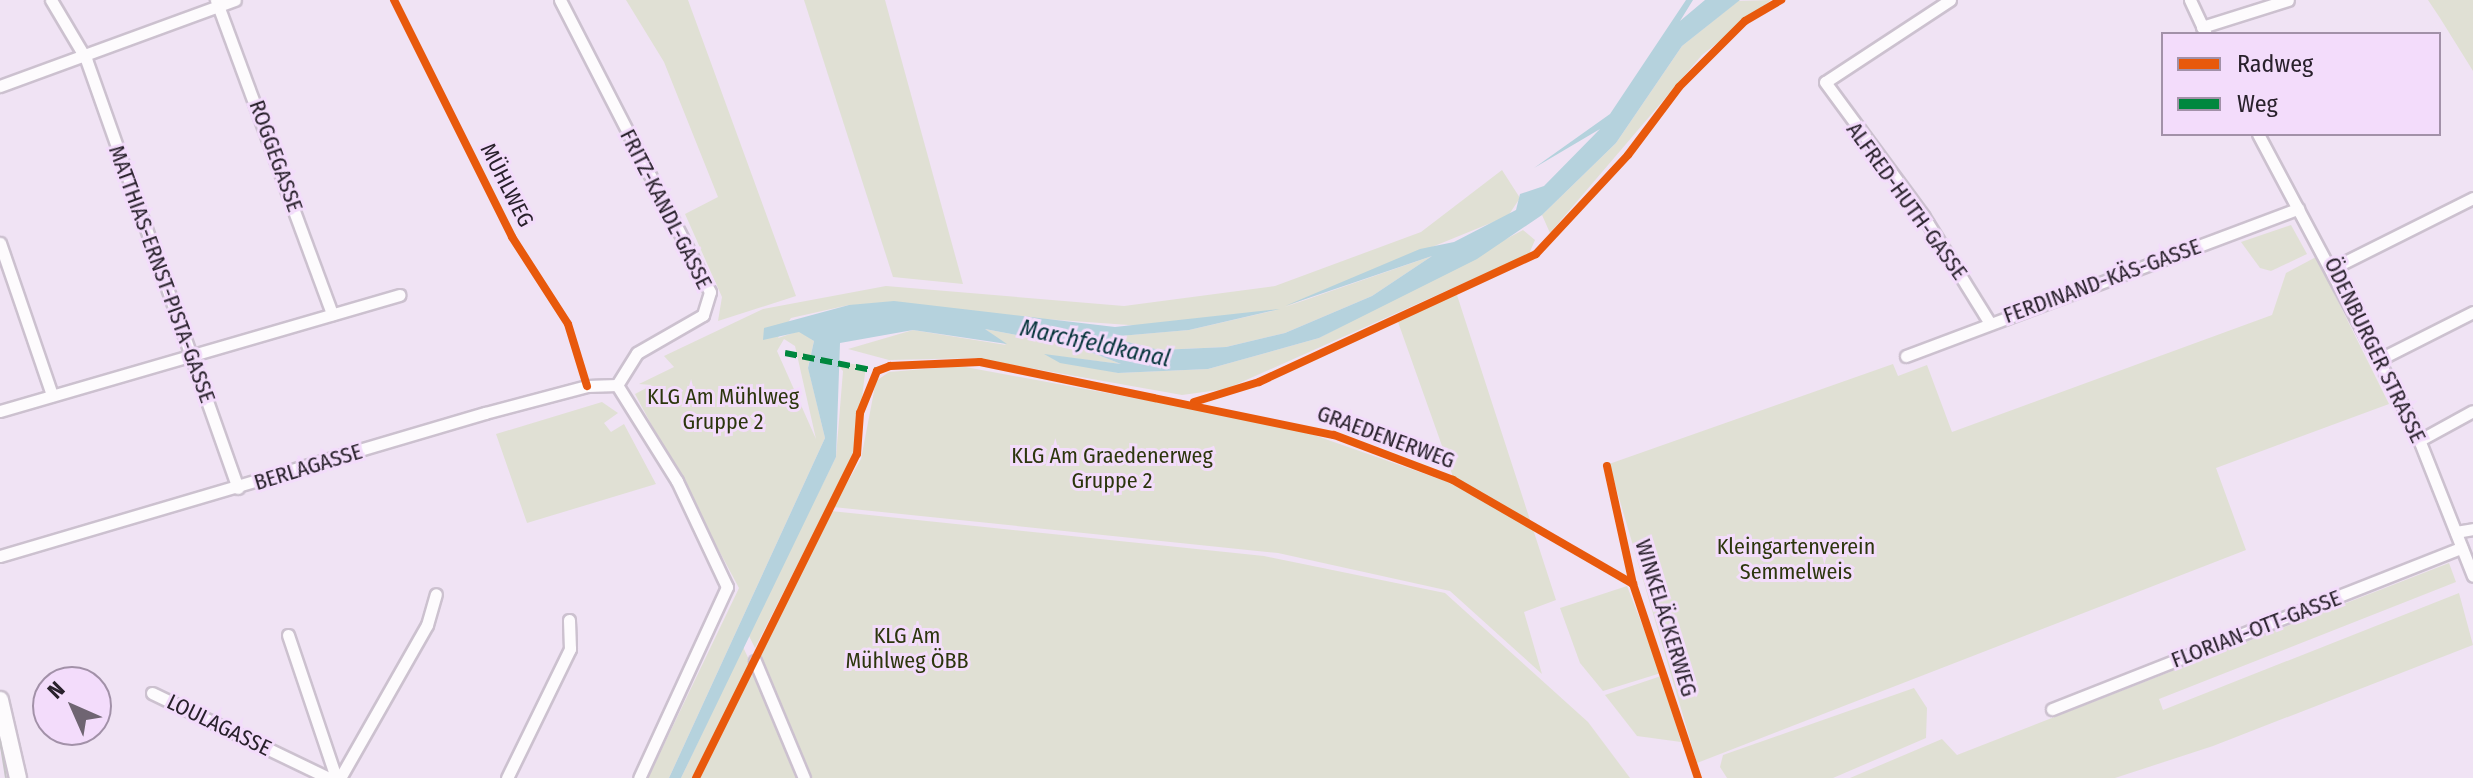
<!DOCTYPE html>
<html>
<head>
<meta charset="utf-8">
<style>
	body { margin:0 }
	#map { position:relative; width:2473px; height:778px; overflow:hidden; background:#f0e3f4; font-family:"Fira Sans Condensed",sans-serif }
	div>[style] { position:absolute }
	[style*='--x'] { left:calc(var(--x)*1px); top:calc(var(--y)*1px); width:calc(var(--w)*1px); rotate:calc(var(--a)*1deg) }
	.green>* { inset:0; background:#e0e0d4 }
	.water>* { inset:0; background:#b5d2dd }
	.roads { filter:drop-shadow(2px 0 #ccc1cf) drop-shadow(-2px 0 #ccc1cf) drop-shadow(0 2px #ccc1cf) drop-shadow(0 -2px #ccc1cf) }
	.street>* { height:11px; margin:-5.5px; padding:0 5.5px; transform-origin:5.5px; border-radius:5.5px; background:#fdfbfd }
	.secondary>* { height:16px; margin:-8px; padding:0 8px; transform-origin:8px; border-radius:8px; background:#fdfbfd }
	.tram>* { height:2px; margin:-1px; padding:0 1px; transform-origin:1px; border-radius:1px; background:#c7c4c8 }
	.quiet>* { height:6px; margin-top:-3px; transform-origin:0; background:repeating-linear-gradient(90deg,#00873e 0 12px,transparent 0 18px) }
	.cycleway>* { height:8px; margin:-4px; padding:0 4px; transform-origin:4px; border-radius:4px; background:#e8590c }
	span { translate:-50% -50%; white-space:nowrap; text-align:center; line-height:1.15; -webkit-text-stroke:6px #f3dcfb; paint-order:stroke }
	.street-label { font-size:22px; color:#29212c }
	.park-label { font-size:22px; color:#2c360d }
	.water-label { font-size:24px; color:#07353c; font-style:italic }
	.legend { position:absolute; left:2161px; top:32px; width:280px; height:104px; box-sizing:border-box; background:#f3dcfb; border:2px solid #a291a8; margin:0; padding:10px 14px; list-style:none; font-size:24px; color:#29212c }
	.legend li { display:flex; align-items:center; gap:16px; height:40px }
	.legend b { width:40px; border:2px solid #a291a8 }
	.north { position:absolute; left:32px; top:666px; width:80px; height:80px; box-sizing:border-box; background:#f3dcfb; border:2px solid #a291a8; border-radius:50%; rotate:315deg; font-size:22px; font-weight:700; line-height:32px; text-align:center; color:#29212c }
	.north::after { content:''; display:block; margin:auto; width:28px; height:36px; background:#6f6572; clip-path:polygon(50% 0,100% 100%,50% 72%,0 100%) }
</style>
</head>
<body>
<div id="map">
	<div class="green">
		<i style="clip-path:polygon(626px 0,688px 0,796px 296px,718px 321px,722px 297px,685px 214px,718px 197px,664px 62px)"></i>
		<i style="clip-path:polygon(804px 0,885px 0,963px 284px,893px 277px)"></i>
		<i style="clip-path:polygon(1771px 0,1702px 55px,1550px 233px,1542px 215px,1616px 143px,1682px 46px,1738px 1px)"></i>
		<i style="clip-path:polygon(2428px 0,2473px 0,2473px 71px,2440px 18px)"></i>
		<i style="clip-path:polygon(evenodd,1502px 170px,1520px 198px,1508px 216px,1285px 307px,1432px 256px,1372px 296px,1285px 333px,1226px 347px,1158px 350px,1107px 337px,1189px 330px,1276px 310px,1157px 327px,849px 305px,791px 318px,778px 338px,799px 331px,814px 341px,808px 367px,825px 438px,669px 778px,648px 778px,739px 588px,635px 394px,652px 385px,639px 384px,674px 367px,664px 356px,763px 309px,886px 286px,1124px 306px,1275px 286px,1421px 232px,1502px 170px,784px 339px,795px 346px,816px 439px,777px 351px,784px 339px)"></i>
		<i style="clip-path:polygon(2291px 225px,2307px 254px,2271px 271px,2260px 268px,2241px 242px)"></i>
		<i style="clip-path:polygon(1523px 230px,1535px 240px,1529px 254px,1226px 389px,1182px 395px,974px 358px,889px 360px,848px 349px,913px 330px,1006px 345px,985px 329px,1075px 346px,1121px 364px,1046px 355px,1118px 373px,1208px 369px,1319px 338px)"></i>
		<i style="clip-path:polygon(2316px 257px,2389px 404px,2216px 468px,2246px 550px,1697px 763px,1609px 464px,1893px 364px,1898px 376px,1927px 365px,1952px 432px,2272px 315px,2286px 273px)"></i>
		<i style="clip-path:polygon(1456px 292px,1556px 600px,1524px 612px,1542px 674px,1450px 591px,1278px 553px,833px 507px,861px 459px,876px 381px,889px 372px,960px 366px,1291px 427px,1448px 482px,1452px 474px,1398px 322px)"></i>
		<i style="clip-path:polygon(834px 361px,866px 366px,855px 452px,755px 648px,748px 634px,836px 457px,843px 371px)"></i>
		<i style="clip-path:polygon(602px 402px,618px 413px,604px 423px,611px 432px,624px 424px,656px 484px,527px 523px,496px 434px)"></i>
		<i style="clip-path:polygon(831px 511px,1264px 556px,1445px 593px,1588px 722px,1630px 778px,700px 778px)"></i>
		<i style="clip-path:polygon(2449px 563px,2456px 582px,2159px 699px,2163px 710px,2459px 593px,2473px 645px,2213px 746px,2115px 778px,1850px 778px,1942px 739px,1957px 755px)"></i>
		<i style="clip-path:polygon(1627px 586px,1661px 673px,1603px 691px,1580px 663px,1560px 608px)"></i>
		<i style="clip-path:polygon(743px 647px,751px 664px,693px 778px,681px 778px)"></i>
		<i style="clip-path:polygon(1661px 676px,1681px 742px,1637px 736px,1605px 695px)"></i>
		<i style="clip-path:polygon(1914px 688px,1927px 708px,1926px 738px,1833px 778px,1727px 778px,1720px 767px,1723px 755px)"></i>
	</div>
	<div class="water">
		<i style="clip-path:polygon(1686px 0,1693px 0,1680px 21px,1705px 0,1740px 0,1682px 46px,1616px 143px,1542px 215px,1477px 259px,1319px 338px,1208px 369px,1118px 373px,1060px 363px,1044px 354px,1121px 364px,1075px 346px,985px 329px,1007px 344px,913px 330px,840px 343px,836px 457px,681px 778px,669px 778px,825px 438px,808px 368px,814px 341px,799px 332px,763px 340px,764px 328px,849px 305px,894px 301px,1115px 327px,1280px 309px,1189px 330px,1108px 337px,1159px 350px,1226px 347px,1285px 333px,1372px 296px,1432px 256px,1285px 306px,1420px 249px,1454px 242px,1516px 210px,1520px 194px,1544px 186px,1600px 129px,1534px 168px,1610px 114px)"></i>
	</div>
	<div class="roads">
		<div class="street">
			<i style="--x:51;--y:0;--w:69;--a:59.3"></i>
			<i style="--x:86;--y:59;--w:455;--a:70.5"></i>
			<i style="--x:216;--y:0;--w:335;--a:69.7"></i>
			<i style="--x:560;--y:0;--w:328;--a:62.8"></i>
			<i style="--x:710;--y:292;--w:24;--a:107"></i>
			<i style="--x:703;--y:315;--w:76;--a:150.1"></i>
			<i style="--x:637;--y:353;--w:38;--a:122"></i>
			<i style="--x:1950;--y:0;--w:149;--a:146.7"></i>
			<i style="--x:1825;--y:82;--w:167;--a:53.7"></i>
			<i style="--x:1924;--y:217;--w:123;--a:58.2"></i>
			<i style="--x:2190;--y:0;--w:38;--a:65"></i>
			<i style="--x:2202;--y:27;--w:90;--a:-17.4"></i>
			<i style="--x:0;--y:86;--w:250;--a:-20.1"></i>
			<i style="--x:2258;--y:134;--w:332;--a:62"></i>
			<i style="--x:2414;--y:427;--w:160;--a:68.4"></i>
			<i style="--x:0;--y:243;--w:161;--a:71.1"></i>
			<i style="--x:2335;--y:267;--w:154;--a:-26.6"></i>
			<i style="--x:1906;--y:356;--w:419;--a:-20.6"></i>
			<i style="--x:2380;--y:359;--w:104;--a:-26.8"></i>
			<i style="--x:617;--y:385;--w:113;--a:58"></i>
			<i style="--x:677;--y:481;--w:117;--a:64.7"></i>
			<i style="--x:727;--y:587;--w:210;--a:114.7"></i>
			<i style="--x:0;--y:411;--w:416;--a:-16.2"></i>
			<i style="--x:2420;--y:440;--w:60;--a:-28.7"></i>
			<i style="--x:2456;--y:532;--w:17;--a:-10"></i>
			<i style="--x:0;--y:556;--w:506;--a:-16.43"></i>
			<i style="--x:485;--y:413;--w:106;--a:-14.8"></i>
			<i style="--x:587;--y:386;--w:30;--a:-2"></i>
			<i style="--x:288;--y:635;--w:151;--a:71.4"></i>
			<i style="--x:755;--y:661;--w:127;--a:67.3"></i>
			<i style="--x:152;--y:693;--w:196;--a:25.7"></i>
			<i style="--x:2052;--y:709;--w:440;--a:-21.5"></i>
			<i style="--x:340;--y:778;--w:176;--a:-60.4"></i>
			<i style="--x:427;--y:625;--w:32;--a:-74"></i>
			<i style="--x:507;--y:778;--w:144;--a:-64"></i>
			<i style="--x:570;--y:649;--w:29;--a:-92"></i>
		</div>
		<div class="secondary">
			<i style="--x:0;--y:700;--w:80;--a:77"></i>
		</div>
	</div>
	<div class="tram">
		<i style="--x:0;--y:740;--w:38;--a:81"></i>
	</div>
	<div class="quiet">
		<i style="--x:785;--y:353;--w:94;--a:11.1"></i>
	</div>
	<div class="cycleway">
		<i style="--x:394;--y:0;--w:265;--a:63.5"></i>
		<i style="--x:512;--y:237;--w:103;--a:57.2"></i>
		<i style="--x:568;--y:324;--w:65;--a:73"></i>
		<i style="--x:1194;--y:402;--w:68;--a:-17.1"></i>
		<i style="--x:1259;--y:382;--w:305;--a:-24.8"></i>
		<i style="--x:1536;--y:254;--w:135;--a:-47.1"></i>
		<i style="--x:1628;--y:155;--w:85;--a:-53.1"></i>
		<i style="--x:1679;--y:87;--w:93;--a:-45"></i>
		<i style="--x:1745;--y:21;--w:42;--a:-30.3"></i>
		<i style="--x:1607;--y:466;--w:121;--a:77.6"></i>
		<i style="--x:1633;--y:584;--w:205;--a:71.5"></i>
		<i style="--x:696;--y:778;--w:362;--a:-63.6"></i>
		<i style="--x:857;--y:454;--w:41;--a:-85.8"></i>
		<i style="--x:860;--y:413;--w:45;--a:-68"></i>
		<i style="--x:877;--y:371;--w:14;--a:-21"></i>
		<i style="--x:890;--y:366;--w:90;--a:-2.5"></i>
		<i style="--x:980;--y:362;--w:361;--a:11.7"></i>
		<i style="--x:1334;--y:435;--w:127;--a:20.7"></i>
		<i style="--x:1453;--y:480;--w:208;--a:30"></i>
	</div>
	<div class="street-label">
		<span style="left:276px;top:156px;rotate:70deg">ROGGEGASSE</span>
		<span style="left:507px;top:185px;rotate:63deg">MÜHLWEG</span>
		<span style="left:1907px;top:201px;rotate:54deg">ALFRED-HUTH-GASSE</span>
		<span style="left:666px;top:209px;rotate:63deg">FRITZ-KANDL-GASSE</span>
		<span style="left:162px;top:274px;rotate:70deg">MATTHIAS-ERNST-PISTA-GASSE</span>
		<span style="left:2102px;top:281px;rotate:-20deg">FERDINAND-KÄS-GASSE</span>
		<span style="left:2375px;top:350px;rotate:64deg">ÖDENBURGER STRASSE</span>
		<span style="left:1386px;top:437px;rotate:20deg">GRAEDENERWEG</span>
		<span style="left:308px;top:467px;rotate:-17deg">BERLAGASSE</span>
		<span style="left:1666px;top:618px;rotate:73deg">WINKELÄCKERWEG</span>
		<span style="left:2256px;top:629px;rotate:-21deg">FLORIAN-OTT-GASSE</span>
		<span style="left:219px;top:725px;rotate:26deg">LOULAGASSE</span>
	</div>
	<div class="park-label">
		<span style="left:723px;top:409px">KLG Am Mühlweg<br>Gruppe 2</span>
		<span style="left:1112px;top:468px">KLG Am Graedenerweg<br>Gruppe 2</span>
		<span style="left:1796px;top:559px">Kleingartenverein<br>Semmelweis</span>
		<span style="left:907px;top:648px">KLG Am<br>Mühlweg ÖBB</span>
	</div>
	<div class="water-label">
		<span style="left:1095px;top:344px;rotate:12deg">Marchfeldkanal</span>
	</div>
	<ul class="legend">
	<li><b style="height:10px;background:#e8590c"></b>Radweg</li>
	<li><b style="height:10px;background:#00873e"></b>Weg</li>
	</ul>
	<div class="north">N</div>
</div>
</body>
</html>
